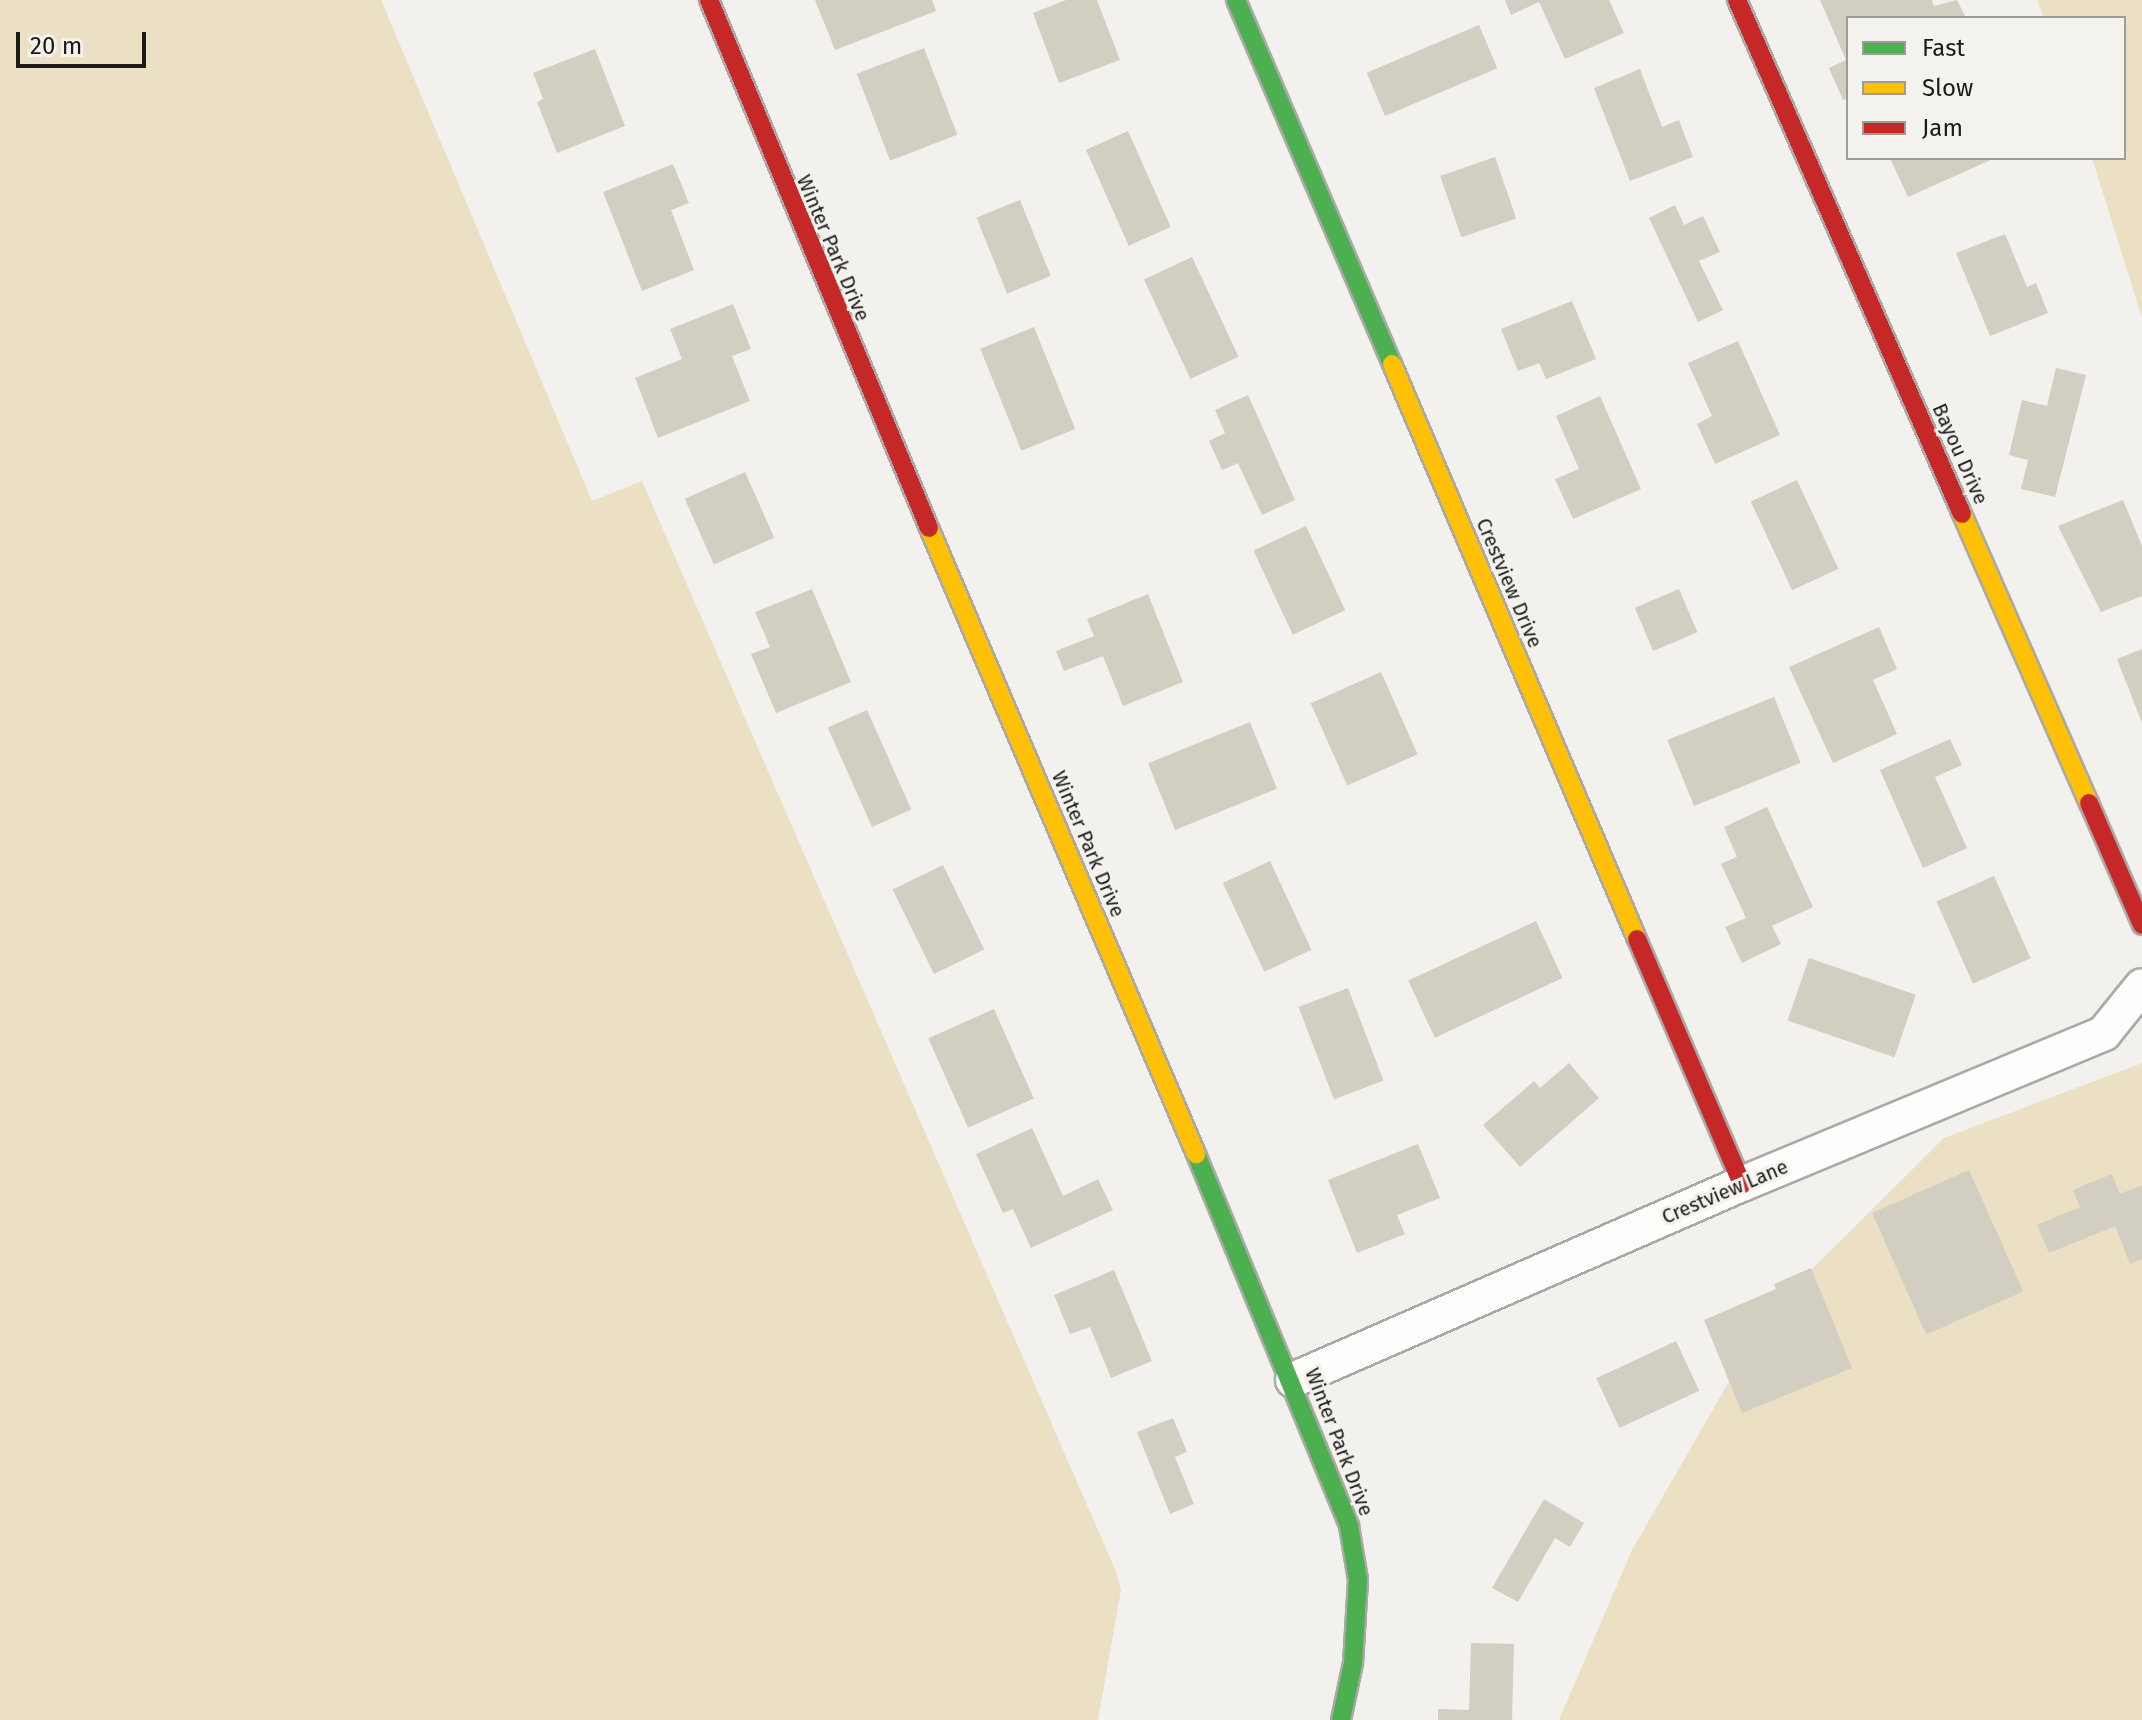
<!DOCTYPE html>
<html>
<head>
<meta charset="utf-8">
<style>
	body { margin:0 }
	#map { position:relative; width:2142px; height:1720px; overflow:hidden; background:#f2f1ee; font-family:"Fira Sans",sans-serif }
	div>[style] { position:absolute }
	[style*='--x'] { left:calc(var(--x)*1px); top:calc(var(--y)*1px); width:calc(var(--w)*1px); rotate:calc(var(--a)*1deg) }
	.green>* { inset:0; background:#ece0c4 }
	.building>* { inset:0; background:#d3cec2; transform-origin:0 0 }
	.roads { filter:drop-shadow(2px 0 #aaa9a7) drop-shadow(-2px 0 #aaa9a7) drop-shadow(0 2px #aaa9a7) drop-shadow(0 -2px #aaa9a7) }
	.street>* { height:34px; margin:-17px; padding:0 17px; transform-origin:17px; border-radius:17px; background:#fdfdfc }
	.fast>* { height:18px; margin:-9px; padding:0 9px; transform-origin:9px; border-radius:9px; background:#4caf50 }
	.slow>* { height:18px; margin:-9px; padding:0 9px; transform-origin:9px; border-radius:9px; background:#ffc107 }
	.jam>* { height:18px; margin:-9px; padding:0 9px; transform-origin:9px; border-radius:9px; background:#c62828 }
	span { translate:-50% -50%; white-space:nowrap; text-align:center; line-height:1.15; -webkit-text-stroke:6px #f4f2ec; paint-order:stroke }
	.street-label { font-size:20px; color:#1b1a18 }
	.legend { position:absolute; left:1846px; top:16px; width:280px; height:144px; box-sizing:border-box; background:#f4f2ec; border:2px solid #9d9c97; margin:0; padding:10px 14px; list-style:none; font-size:24px; color:#1b1a18 }
	.legend li { display:flex; align-items:center; gap:16px; height:40px }
	.legend b { width:40px; border:2px solid #9d9c97 }
	.scale { position:absolute; left:16px; top:32px; width:130px; height:36px; box-sizing:border-box; border:4px solid #1b1a18; border-top:0; padding-left:10px; font-size:24px; line-height:28px; white-space:nowrap; color:#1b1a18; -webkit-text-stroke:6px #f4f2ec; paint-order:stroke }
</style>
</head>
<body>
<div id="map">
	<div class="green">
		<i style="clip-path:polygon(0 0,381px 0,592px 501px,642px 481px,1117px 1574px,1121px 1590px,1098px 1720px,0 1720px)"></i>
		<i style="clip-path:polygon(2037px 0,2142px 0,2142px 318px,2092px 158px,2124px 158px,2124px 18px,2044px 18px)"></i>
		<i style="clip-path:polygon(2142px 1063px,2142px 1720px,1559px 1720px,1632px 1550px,1769px 1312px,1944px 1138px)"></i>
	</div>
	<div class="building">
		<i style="clip-path:polygon(815px 0,932px 0,936px 11px,835px 50px)"></i>
		<i style="clip-path:polygon(1066px 0,1097px 0,1120px 60px,1059px 83px,1033px 13px)"></i>
		<i style="clip-path:polygon(1505px 0,1609px 0,1624px 33px,1565px 59px,1539px 2px,1511px 15px)"></i>
		<i style="clip-path:polygon(1820px 0,1932px 0,1934px 6px,1957px 0,1966px 18px,1848px 18px,1848px 98px,1843px 100px,1829px 68px,1846px 60px)"></i>
		<i style="left:1479px;top:25px;width:47px;height:122px;rotate:67deg"></i>
		<i style="left:924px;top:48px;width:93px;height:72px;rotate:69deg"></i>
		<i style="clip-path:polygon(595px 49px,625px 126px,557px 153px,537px 102px,543px 99px,533px 73px)"></i>
		<i style="clip-path:polygon(1640px 69px,1662px 127px,1679px 120px,1693px 157px,1630px 181px,1594px 88px)"></i>
		<i style="left:1128px;top:131px;width:105px;height:46px;rotate:66deg"></i>
		<i style="left:1495px;top:157px;width:65px;height:58px;rotate:71deg"></i>
		<i style="clip-path:polygon(1890px 158px,1995px 158px,1908px 197px)"></i>
		<i style="clip-path:polygon(673px 164px,689px 203px,671px 210px,694px 270px,642px 291px,603px 192px)"></i>
		<i style="left:1020px;top:200px;width:82px;height:47px;rotate:68deg"></i>
		<i style="clip-path:polygon(1675px 205px,1684px 225px,1703px 216px,1720px 252px,1699px 261px,1723px 310px,1698px 322px,1649px 218px)"></i>
		<i style="clip-path:polygon(2005px 234px,2027px 287px,2036px 283px,2048px 313px,1990px 336px,1956px 253px)"></i>
		<i style="left:1192px;top:257px;width:110px;height:53px;rotate:65deg"></i>
		<i style="clip-path:polygon(1572px 301px,1596px 359px,1546px 379px,1539px 363px,1518px 371px,1501px 329px)"></i>
		<i style="clip-path:polygon(733px 304px,751px 349px,732px 356px,750px 401px,658px 438px,635px 378px,682px 359px,670px 329px)"></i>
		<i style="left:1034px;top:327px;width:110px;height:58px;rotate:68deg"></i>
		<i style="clip-path:polygon(1738px 341px,1780px 435px,1715px 464px,1697px 424px,1712px 416px,1688px 363px)"></i>
		<i style="clip-path:polygon(2056px 368px,2086px 375px,2055px 497px,2021px 489px,2028px 460px,2009px 455px,2022px 400px,2047px 406px)"></i>
		<i style="clip-path:polygon(1248px 395px,1295px 500px,1262px 515px,1238px 463px,1222px 470px,1209px 441px,1225px 433px,1215px 410px)"></i>
		<i style="clip-path:polygon(1600px 396px,1641px 489px,1573px 519px,1555px 479px,1579px 469px,1556px 416px)"></i>
		<i style="left:745px;top:472px;width:72px;height:66px;rotate:66deg"></i>
		<i style="left:1797px;top:480px;width:98px;height:51px;rotate:65deg"></i>
		<i style="clip-path:polygon(2123px 500px,2142px 546px,2142px 596px,2101px 612px,2058px 526px)"></i>
		<i style="left:1306px;top:526px;width:93px;height:58px;rotate:65deg"></i>
		<i style="clip-path:polygon(812px 589px,851px 682px,776px 713px,751px 654px,770px 647px,755px 612px)"></i>
		<i style="left:1679px;top:589px;width:47px;height:48px;rotate:67deg"></i>
		<i style="clip-path:polygon(1148px 594px,1183px 682px,1123px 706px,1103px 656px,1064px 671px,1056px 651px,1094px 636px,1087px 619px)"></i>
		<i style="clip-path:polygon(1879px 627px,1897px 669px,1873px 680px,1897px 734px,1833px 763px,1789px 667px)"></i>
		<i style="clip-path:polygon(2142px 649px,2142px 723px,2117px 659px)"></i>
		<i style="left:1381px;top:672px;width:90px;height:77px;rotate:66deg"></i>
		<i style="left:1774px;top:697px;width:71px;height:115px;rotate:68deg"></i>
		<i style="left:867px;top:710px;width:109px;height:43px;rotate:66deg"></i>
		<i style="left:1250px;top:722px;width:72px;height:110px;rotate:68deg"></i>
		<i style="clip-path:polygon(1950px 739px,1962px 765px,1935px 777px,1967px 848px,1923px 868px,1880px 770px)"></i>
		<i style="clip-path:polygon(1767px 807px,1813px 907px,1772px 926px,1781px 944px,1742px 963px,1725px 927px,1746px 918px,1721px 864px,1737px 857px,1724px 827px)"></i>
		<i style="left:1270px;top:861px;width:98px;height:52px;rotate:65deg"></i>
		<i style="left:943px;top:865px;width:94px;height:56px;rotate:64deg"></i>
		<i style="left:1994px;top:876px;width:90px;height:63px;rotate:66deg"></i>
		<i style="left:1536px;top:921px;width:63px;height:141px;rotate:65deg"></i>
		<i style="left:1809px;top:958px;width:113px;height:66px;rotate:19deg"></i>
		<i style="left:1348px;top:988px;width:99px;height:53px;rotate:69deg"></i>
		<i style="left:994px;top:1009px;width:98px;height:72px;rotate:66deg"></i>
		<i style="clip-path:polygon(1569px 1063px,1599px 1098px,1520px 1167px,1483px 1125px,1534px 1081px,1540px 1088px)"></i>
		<i style="clip-path:polygon(1032px 1128px,1063px 1196px,1098px 1179px,1113px 1210px,1031px 1248px,1013px 1209px,1003px 1213px,976px 1154px)"></i>
		<i style="clip-path:polygon(1418px 1144px,1440px 1198px,1397px 1215px,1405px 1234px,1357px 1253px,1328px 1180px)"></i>
		<i style="left:1969px;top:1170px;width:133px;height:106px;rotate:66deg"></i>
		<i style="clip-path:polygon(2112px 1174px,2120px 1194px,2142px 1185px,2142px 1259px,2130px 1264px,2115px 1226px,2049px 1253px,2037px 1225px,2080px 1207px,2073px 1190px)"></i>
		<i style="clip-path:polygon(1811px 1268px,1852px 1368px,1742px 1413px,1704px 1320px,1776px 1289px,1774px 1284px)"></i>
		<i style="clip-path:polygon(1114px 1270px,1152px 1361px,1111px 1378px,1090px 1327px,1070px 1334px,1054px 1295px)"></i>
		<i style="left:1676px;top:1341px;width:55px;height:88px;rotate:65deg"></i>
		<i style="clip-path:polygon(1173px 1418px,1187px 1452px,1175px 1457px,1194px 1504px,1170px 1514px,1137px 1432px)"></i>
		<i style="clip-path:polygon(1544px 1499px,1584px 1523px,1570px 1547px,1555px 1538px,1518px 1602px,1492px 1588px)"></i>
		<i style="clip-path:polygon(1471px 1643px,1514px 1644px,1512px 1720px,1438px 1720px,1438px 1709px,1469px 1710px)"></i>
	</div>
	<div class="roads">
		<div class="street">
			<i style="--x:1293;--y:1380;--w:490;--a:-23.6"></i>
			<i style="--x:1742;--y:1184;--w:392;--a:-22.6"></i>
			<i style="--x:2104;--y:1033;--w:60;--a:-51"></i>
		</div>
		<div class="fast">
			<i style="--x:1236;--y:0;--w:396;--a:66.8"></i>
			<i style="--x:1196;--y:1154;--w:402;--a:67.6"></i>
			<i style="--x:1349;--y:1526;--w:55;--a:80.5"></i>
			<i style="--x:1358;--y:1580;--w:83;--a:93.4"></i>
			<i style="--x:1353;--y:1663;--w:58;--a:101.9"></i>
		</div>
		<div class="slow">
			<i style="--x:1392;--y:364;--w:625;--a:66.92"></i>
			<i style="--x:1962;--y:514;--w:316;--a:66.3"></i>
			<i style="--x:929;--y:528;--w:681;--a:66.9"></i>
		</div>
		<div class="jam">
			<i style="--x:709;--y:0;--w:572;--a:67.38"></i>
			<i style="--x:1737;--y:0;--w:561;--a:66.36"></i>
			<i style="--x:2089;--y:803;--w:133;--a:66.5"></i>
			<i style="--x:1637;--y:939;--w:267;--a:66.8"></i>
		</div>
	</div>
	<div class="street-label">
		<span style="left:833px;top:248px;rotate:67deg">Winter Park Drive</span>
		<span style="left:1960px;top:454px;rotate:66deg">Bayou Drive</span>
		<span style="left:1509px;top:583px;rotate:67deg">Crestview Drive</span>
		<span style="left:1088px;top:844px;rotate:67deg">Winter Park Drive</span>
		<span style="left:1725px;top:1192px;rotate:-23deg">Crestview Lane</span>
		<span style="left:1339px;top:1442px;rotate:69deg">Winter Park Drive</span>
	</div>
	<ul class="legend">
	<li><b style="height:10px;background:#4caf50"></b>Fast</li>
	<li><b style="height:10px;background:#ffc107"></b>Slow</li>
	<li><b style="height:10px;background:#c62828"></b>Jam</li>
	</ul>
	<div class="scale">20 m</div>
</div>
</body>
</html>
